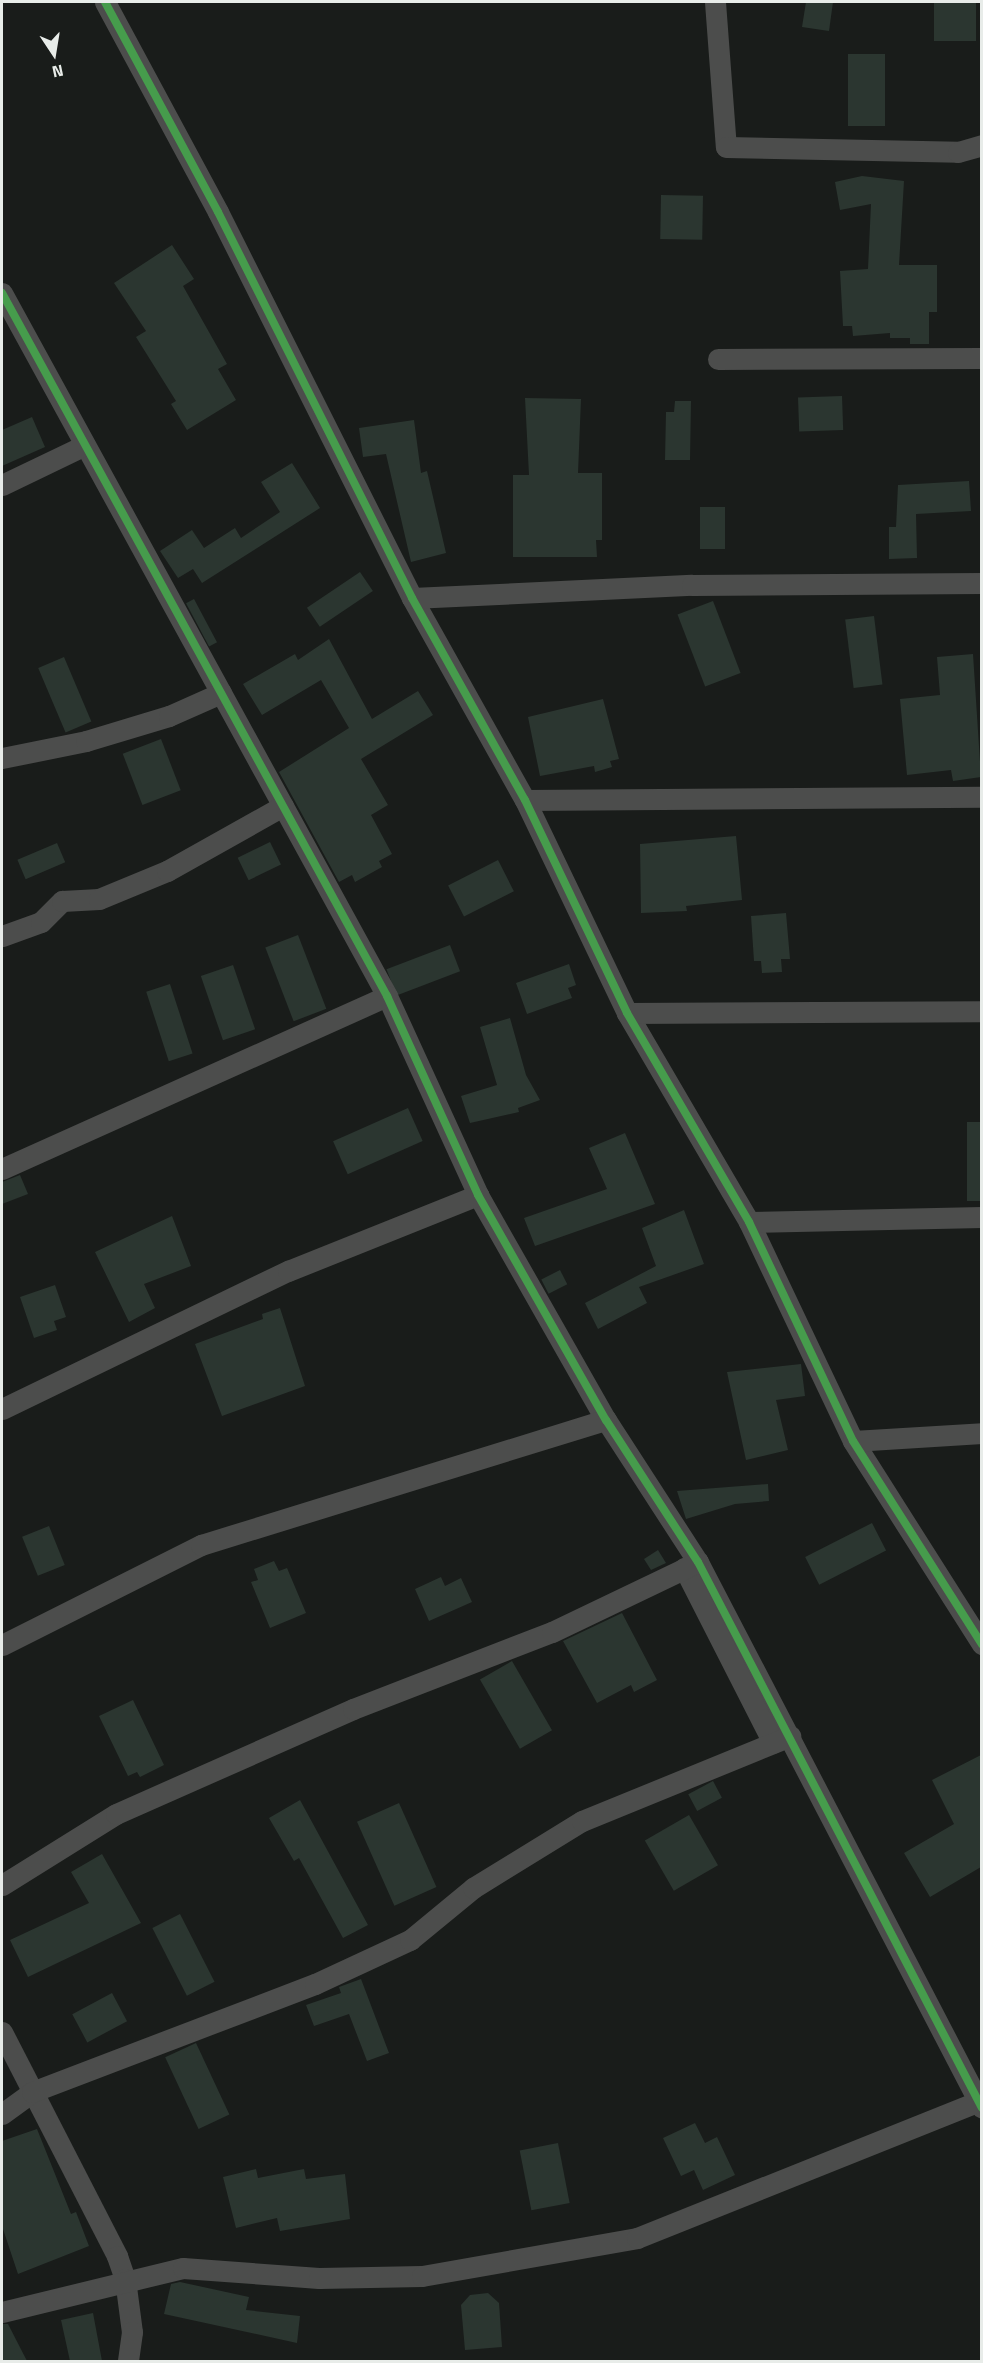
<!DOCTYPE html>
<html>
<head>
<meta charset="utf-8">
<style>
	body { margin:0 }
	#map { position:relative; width:983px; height:2363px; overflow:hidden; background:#191c1a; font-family:"Titillium Web",sans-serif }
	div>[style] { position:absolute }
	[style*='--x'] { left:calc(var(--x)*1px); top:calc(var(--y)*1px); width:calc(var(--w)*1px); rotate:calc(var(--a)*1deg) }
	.building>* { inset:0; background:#2b3630; transform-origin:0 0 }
	.street>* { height:21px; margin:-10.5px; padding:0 10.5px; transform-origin:10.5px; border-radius:10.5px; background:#4c4d4c }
	.cycleway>* { height:8px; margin:-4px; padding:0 4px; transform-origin:4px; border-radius:4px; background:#469c4c }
	span { translate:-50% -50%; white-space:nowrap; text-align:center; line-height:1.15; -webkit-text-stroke:4.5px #181d19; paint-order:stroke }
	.frame { position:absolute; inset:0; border:3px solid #e8ece9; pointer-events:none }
	.north { position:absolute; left:24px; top:24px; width:60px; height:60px; -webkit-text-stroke:4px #181d19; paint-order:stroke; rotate:168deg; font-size:16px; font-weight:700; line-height:24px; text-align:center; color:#e8ece9 }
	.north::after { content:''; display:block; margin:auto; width:21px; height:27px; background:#e8ece9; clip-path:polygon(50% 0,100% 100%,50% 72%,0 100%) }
</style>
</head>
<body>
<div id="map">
	<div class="building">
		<i style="clip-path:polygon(806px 2px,833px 2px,829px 31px,802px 27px)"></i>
		<i style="left:934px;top:2px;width:42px;height:39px"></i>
		<i style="left:848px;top:54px;width:37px;height:72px"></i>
		<i style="clip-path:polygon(862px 176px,904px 181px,899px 265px,937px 265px,937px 312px,929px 312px,929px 344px,910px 344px,910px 338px,890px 338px,890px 333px,853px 336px,852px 326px,843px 326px,840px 271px,868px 269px,871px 204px,840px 210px,835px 182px)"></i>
		<i style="left:661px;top:195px;width:42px;height:44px;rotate:1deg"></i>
		<i style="clip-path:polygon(172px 245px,194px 279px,183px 286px,227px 364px,218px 369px,236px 400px,187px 430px,171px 404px,176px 401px,136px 337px,146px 331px,114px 283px)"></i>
		<i style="left:842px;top:396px;width:34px;height:44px;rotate:88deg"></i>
		<i style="clip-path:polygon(525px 398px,581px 399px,578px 473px,602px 473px,602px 540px,596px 540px,597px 557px,513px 557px,513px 475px,529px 475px)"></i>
		<i style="clip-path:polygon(675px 401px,691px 401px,690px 460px,665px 460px,666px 412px,674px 412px)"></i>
		<i style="clip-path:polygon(32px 417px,45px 447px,2px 466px,2px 430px)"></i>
		<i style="clip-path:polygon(414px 420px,421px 473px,427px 471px,446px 553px,411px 562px,386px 454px,363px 457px,359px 428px)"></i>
		<i style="clip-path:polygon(292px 463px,320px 508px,202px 583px,193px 569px,178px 578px,160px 551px,192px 530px,204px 548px,235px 528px,241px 538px,280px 512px,261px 482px)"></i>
		<i style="clip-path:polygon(969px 481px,971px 511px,916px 514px,917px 558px,889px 559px,889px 527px,896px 527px,898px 485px)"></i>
		<i style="left:700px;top:507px;width:25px;height:42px"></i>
		<i style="left:360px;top:572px;width:23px;height:64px;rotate:56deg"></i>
		<i style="left:194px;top:599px;width:49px;height:9px;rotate:62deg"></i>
		<i style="left:713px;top:601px;width:77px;height:38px;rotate:69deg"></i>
		<i style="left:874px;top:616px;width:69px;height:29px;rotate:83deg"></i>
		<i style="clip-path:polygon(329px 639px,372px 719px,418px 691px,433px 715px,361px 759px,388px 805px,371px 815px,392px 854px,379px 861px,382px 867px,355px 882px,352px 875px,339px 882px,279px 772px,349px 728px,321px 680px,262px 715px,243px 684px,295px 654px,298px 660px)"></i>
		<i style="clip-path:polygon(973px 654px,981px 777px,953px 781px,951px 770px,907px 775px,900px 699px,940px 695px,937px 657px)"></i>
		<i style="left:64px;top:657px;width:70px;height:28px;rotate:67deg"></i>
		<i style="clip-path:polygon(603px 699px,619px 759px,610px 761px,612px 767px,595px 772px,594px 766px,540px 776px,528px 717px)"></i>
		<i style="left:161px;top:739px;width:55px;height:41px;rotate:69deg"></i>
		<i style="clip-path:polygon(736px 836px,742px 900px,686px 906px,687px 911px,641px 913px,640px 844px)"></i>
		<i style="left:270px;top:842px;width:25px;height:36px;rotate:64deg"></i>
		<i style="left:57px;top:843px;width:21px;height:43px;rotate:67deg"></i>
		<i style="left:498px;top:860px;width:35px;height:56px;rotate:63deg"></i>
		<i style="clip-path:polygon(786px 913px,790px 959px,781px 959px,782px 972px,762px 973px,761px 961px,754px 961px,751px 916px)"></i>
		<i style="left:298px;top:935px;width:79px;height:35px;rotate:69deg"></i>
		<i style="left:450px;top:945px;width:28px;height:68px;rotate:69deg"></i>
		<i style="clip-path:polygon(569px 964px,576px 985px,568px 988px,572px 998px,527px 1014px,516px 983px)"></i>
		<i style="left:233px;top:965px;width:68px;height:34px;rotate:71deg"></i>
		<i style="left:170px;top:984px;width:73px;height:25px;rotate:72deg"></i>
		<i style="clip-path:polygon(510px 1018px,526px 1075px,540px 1100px,518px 1108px,519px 1112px,470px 1123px,461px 1096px,497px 1085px,480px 1027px)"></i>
		<i style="left:408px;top:1108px;width:36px;height:82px;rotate:66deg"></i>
		<i style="left:967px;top:1122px;width:14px;height:79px"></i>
		<i style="clip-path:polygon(625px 1133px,655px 1204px,535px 1246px,524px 1218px,607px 1189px,589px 1148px)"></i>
		<i style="clip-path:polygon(20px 1175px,28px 1194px,2px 1204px,2px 1182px)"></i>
		<i style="clip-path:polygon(684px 1210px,704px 1264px,639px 1287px,647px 1303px,598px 1329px,585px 1303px,656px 1266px,642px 1228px)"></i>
		<i style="clip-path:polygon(172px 1216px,191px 1266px,144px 1284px,155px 1308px,129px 1322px,95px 1252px)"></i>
		<i style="left:560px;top:1270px;width:16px;height:21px;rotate:63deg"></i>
		<i style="clip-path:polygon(55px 1285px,66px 1317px,54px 1321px,57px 1330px,34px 1338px,20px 1297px)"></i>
		<i style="clip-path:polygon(280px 1308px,305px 1386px,222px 1416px,195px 1344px,263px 1319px,262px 1314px)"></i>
		<i style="clip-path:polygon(801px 1364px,805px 1396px,776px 1400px,788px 1450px,746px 1460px,727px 1372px)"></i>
		<i style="clip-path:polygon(768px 1484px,769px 1501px,735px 1504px,686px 1519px,677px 1491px)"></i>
		<i style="left:872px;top:1523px;width:31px;height:75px;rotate:63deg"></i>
		<i style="left:49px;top:1526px;width:42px;height:29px;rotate:68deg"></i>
		<i style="clip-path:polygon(658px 1550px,666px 1563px,651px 1570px,644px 1559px)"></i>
		<i style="clip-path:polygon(274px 1561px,279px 1571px,287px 1568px,306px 1613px,270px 1628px,251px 1582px,258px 1580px,254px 1569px)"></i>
		<i style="clip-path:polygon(441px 1577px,445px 1586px,461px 1578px,472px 1602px,429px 1621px,415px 1589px)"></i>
		<i style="clip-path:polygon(622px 1613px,657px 1680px,634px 1692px,631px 1685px,597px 1703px,563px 1641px)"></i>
		<i style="left:512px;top:1661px;width:80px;height:37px;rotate:60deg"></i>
		<i style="clip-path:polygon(133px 1700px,164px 1765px,140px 1777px,137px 1772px,128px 1776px,99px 1716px)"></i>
		<i style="clip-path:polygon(981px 1755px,981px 1867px,930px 1897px,904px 1853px,954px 1824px,932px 1780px)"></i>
		<i style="left:713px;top:1781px;width:19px;height:28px;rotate:62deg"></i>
		<i style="clip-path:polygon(300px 1800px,368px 1925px,343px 1938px,299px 1858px,294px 1861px,269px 1818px)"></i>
		<i style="left:399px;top:1803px;width:92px;height:46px;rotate:66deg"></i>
		<i style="left:689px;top:1815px;width:58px;height:51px;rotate:60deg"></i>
		<i style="clip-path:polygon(102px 1854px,141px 1923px,28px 1977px,10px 1940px,89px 1903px,71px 1872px)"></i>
		<i style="left:180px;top:1914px;width:76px;height:31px;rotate:63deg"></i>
		<i style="clip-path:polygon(361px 1979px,389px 2053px,367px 2061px,349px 2014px,314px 2026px,306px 2005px,341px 1993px,339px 1987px)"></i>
		<i style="left:112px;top:1993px;width:32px;height:45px;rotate:62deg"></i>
		<i style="left:196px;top:2043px;width:79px;height:34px;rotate:65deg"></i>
		<i style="clip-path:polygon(695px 2123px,705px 2143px,717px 2137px,735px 2175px,703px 2190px,694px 2170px,681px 2176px,663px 2138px)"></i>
		<i style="clip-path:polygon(37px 2129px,71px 2214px,76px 2212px,89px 2246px,18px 2274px,2px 2226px,2px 2141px)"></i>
		<i style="left:558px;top:2143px;width:61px;height:39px;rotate:79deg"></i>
		<i style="clip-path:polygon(256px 2169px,258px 2178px,304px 2169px,306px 2179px,345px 2174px,350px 2219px,280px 2231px,277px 2218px,236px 2228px,223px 2177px)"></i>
		<i style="clip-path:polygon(180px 2282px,249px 2297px,246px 2310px,300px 2316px,297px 2343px,164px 2314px,171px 2284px)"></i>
		<i style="clip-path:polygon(488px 2293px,499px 2303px,502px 2347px,465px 2350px,461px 2305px,470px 2295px)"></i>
		<i style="clip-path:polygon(93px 2313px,102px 2361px,70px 2361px,61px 2320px)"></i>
		<i style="clip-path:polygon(2px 2324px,8px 2324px,27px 2361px,2px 2361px)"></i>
	</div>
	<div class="street">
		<i style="--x:105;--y:2;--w:238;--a:61.7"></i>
		<i style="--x:218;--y:212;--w:432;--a:63.3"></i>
		<i style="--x:412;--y:598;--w:231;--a:60.8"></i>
		<i style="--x:525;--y:800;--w:236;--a:64.4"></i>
		<i style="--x:627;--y:1013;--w:242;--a:59.7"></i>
		<i style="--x:749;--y:1222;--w:242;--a:64.6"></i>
		<i style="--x:853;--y:1441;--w:241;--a:57.6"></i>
		<i style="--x:715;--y:2;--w:145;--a:85.7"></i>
		<i style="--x:726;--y:147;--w:232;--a:1.2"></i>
		<i style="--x:958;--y:152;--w:25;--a:-16"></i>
		<i style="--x:2;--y:293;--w:802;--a:61.29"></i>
		<i style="--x:387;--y:996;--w:219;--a:65.4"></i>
		<i style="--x:478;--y:1195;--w:259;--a:60.4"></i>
		<i style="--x:606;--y:1420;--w:169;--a:57.1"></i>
		<i style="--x:698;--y:1562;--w:615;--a:62.52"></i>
		<i style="--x:718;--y:359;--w:264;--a:-0.2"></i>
		<i style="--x:2;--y:485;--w:92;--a:-25.7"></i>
		<i style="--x:412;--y:598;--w:280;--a:-2.7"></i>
		<i style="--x:692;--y:585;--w:290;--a:-0.4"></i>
		<i style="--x:2;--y:758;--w:86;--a:-11.4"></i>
		<i style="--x:86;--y:741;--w:87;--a:-16.8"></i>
		<i style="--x:169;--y:716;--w:57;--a:-23.9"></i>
		<i style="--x:525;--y:800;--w:457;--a:-0.4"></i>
		<i style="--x:2;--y:936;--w:41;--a:-19.7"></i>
		<i style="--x:41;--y:922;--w:30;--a:-45"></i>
		<i style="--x:62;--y:901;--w:37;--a:-3"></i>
		<i style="--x:99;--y:899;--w:74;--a:-22.4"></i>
		<i style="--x:167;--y:871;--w:133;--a:-29.3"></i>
		<i style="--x:627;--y:1013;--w:355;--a:-0.3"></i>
		<i style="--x:2;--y:1169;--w:422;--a:-24.2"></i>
		<i style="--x:749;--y:1222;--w:233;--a:-1.2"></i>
		<i style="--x:2;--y:1409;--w:318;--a:-25.8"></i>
		<i style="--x:288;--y:1271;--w:205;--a:-21.8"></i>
		<i style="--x:853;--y:1441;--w:129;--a:-3.5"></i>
		<i style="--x:684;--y:1568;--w:196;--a:63"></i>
		<i style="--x:2;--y:1645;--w:223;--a:-26.7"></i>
		<i style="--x:201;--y:1545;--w:424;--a:-17.2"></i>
		<i style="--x:2;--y:1885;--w:134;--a:-31.9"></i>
		<i style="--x:116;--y:1814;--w:259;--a:-23.9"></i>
		<i style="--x:353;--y:1709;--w:213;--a:-21.2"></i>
		<i style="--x:552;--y:1632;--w:162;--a:-25.6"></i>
		<i style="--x:2;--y:2032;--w:252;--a:62.8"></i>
		<i style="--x:117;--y:2256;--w:24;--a:71"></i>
		<i style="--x:125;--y:2279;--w:53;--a:82.5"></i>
		<i style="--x:132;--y:2332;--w:30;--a:98"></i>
		<i style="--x:2;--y:2114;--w:37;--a:-36"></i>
		<i style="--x:32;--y:2092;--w:303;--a:-20.9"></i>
		<i style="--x:315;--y:1984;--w:105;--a:-24.9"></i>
		<i style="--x:410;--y:1940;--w:82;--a:-39.5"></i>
		<i style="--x:473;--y:1888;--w:128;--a:-31.6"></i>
		<i style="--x:582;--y:1821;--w:225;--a:-22.2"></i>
		<i style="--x:2;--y:2312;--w:186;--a:-13.7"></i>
		<i style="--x:183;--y:2268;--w:136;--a:4.2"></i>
		<i style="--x:319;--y:2278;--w:103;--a:-1.1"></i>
		<i style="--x:422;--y:2276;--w:218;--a:-10"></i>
		<i style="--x:637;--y:2238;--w:366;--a:-21.8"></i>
	</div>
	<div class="cycleway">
		<i style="--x:105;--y:2;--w:238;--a:61.7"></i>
		<i style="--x:218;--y:212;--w:432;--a:63.3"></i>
		<i style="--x:412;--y:598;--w:231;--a:60.8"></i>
		<i style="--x:525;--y:800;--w:236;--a:64.4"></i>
		<i style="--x:627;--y:1013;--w:242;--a:59.7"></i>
		<i style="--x:749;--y:1222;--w:242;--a:64.6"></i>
		<i style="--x:853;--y:1441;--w:241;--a:57.6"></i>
		<i style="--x:2;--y:293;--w:802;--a:61.29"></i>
		<i style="--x:387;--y:996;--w:219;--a:65.4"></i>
		<i style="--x:478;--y:1195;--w:259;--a:60.4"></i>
		<i style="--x:606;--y:1420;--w:169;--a:57.1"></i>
		<i style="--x:698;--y:1562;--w:615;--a:62.52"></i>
	</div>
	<div class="frame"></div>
	<div class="north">N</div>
</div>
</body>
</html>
